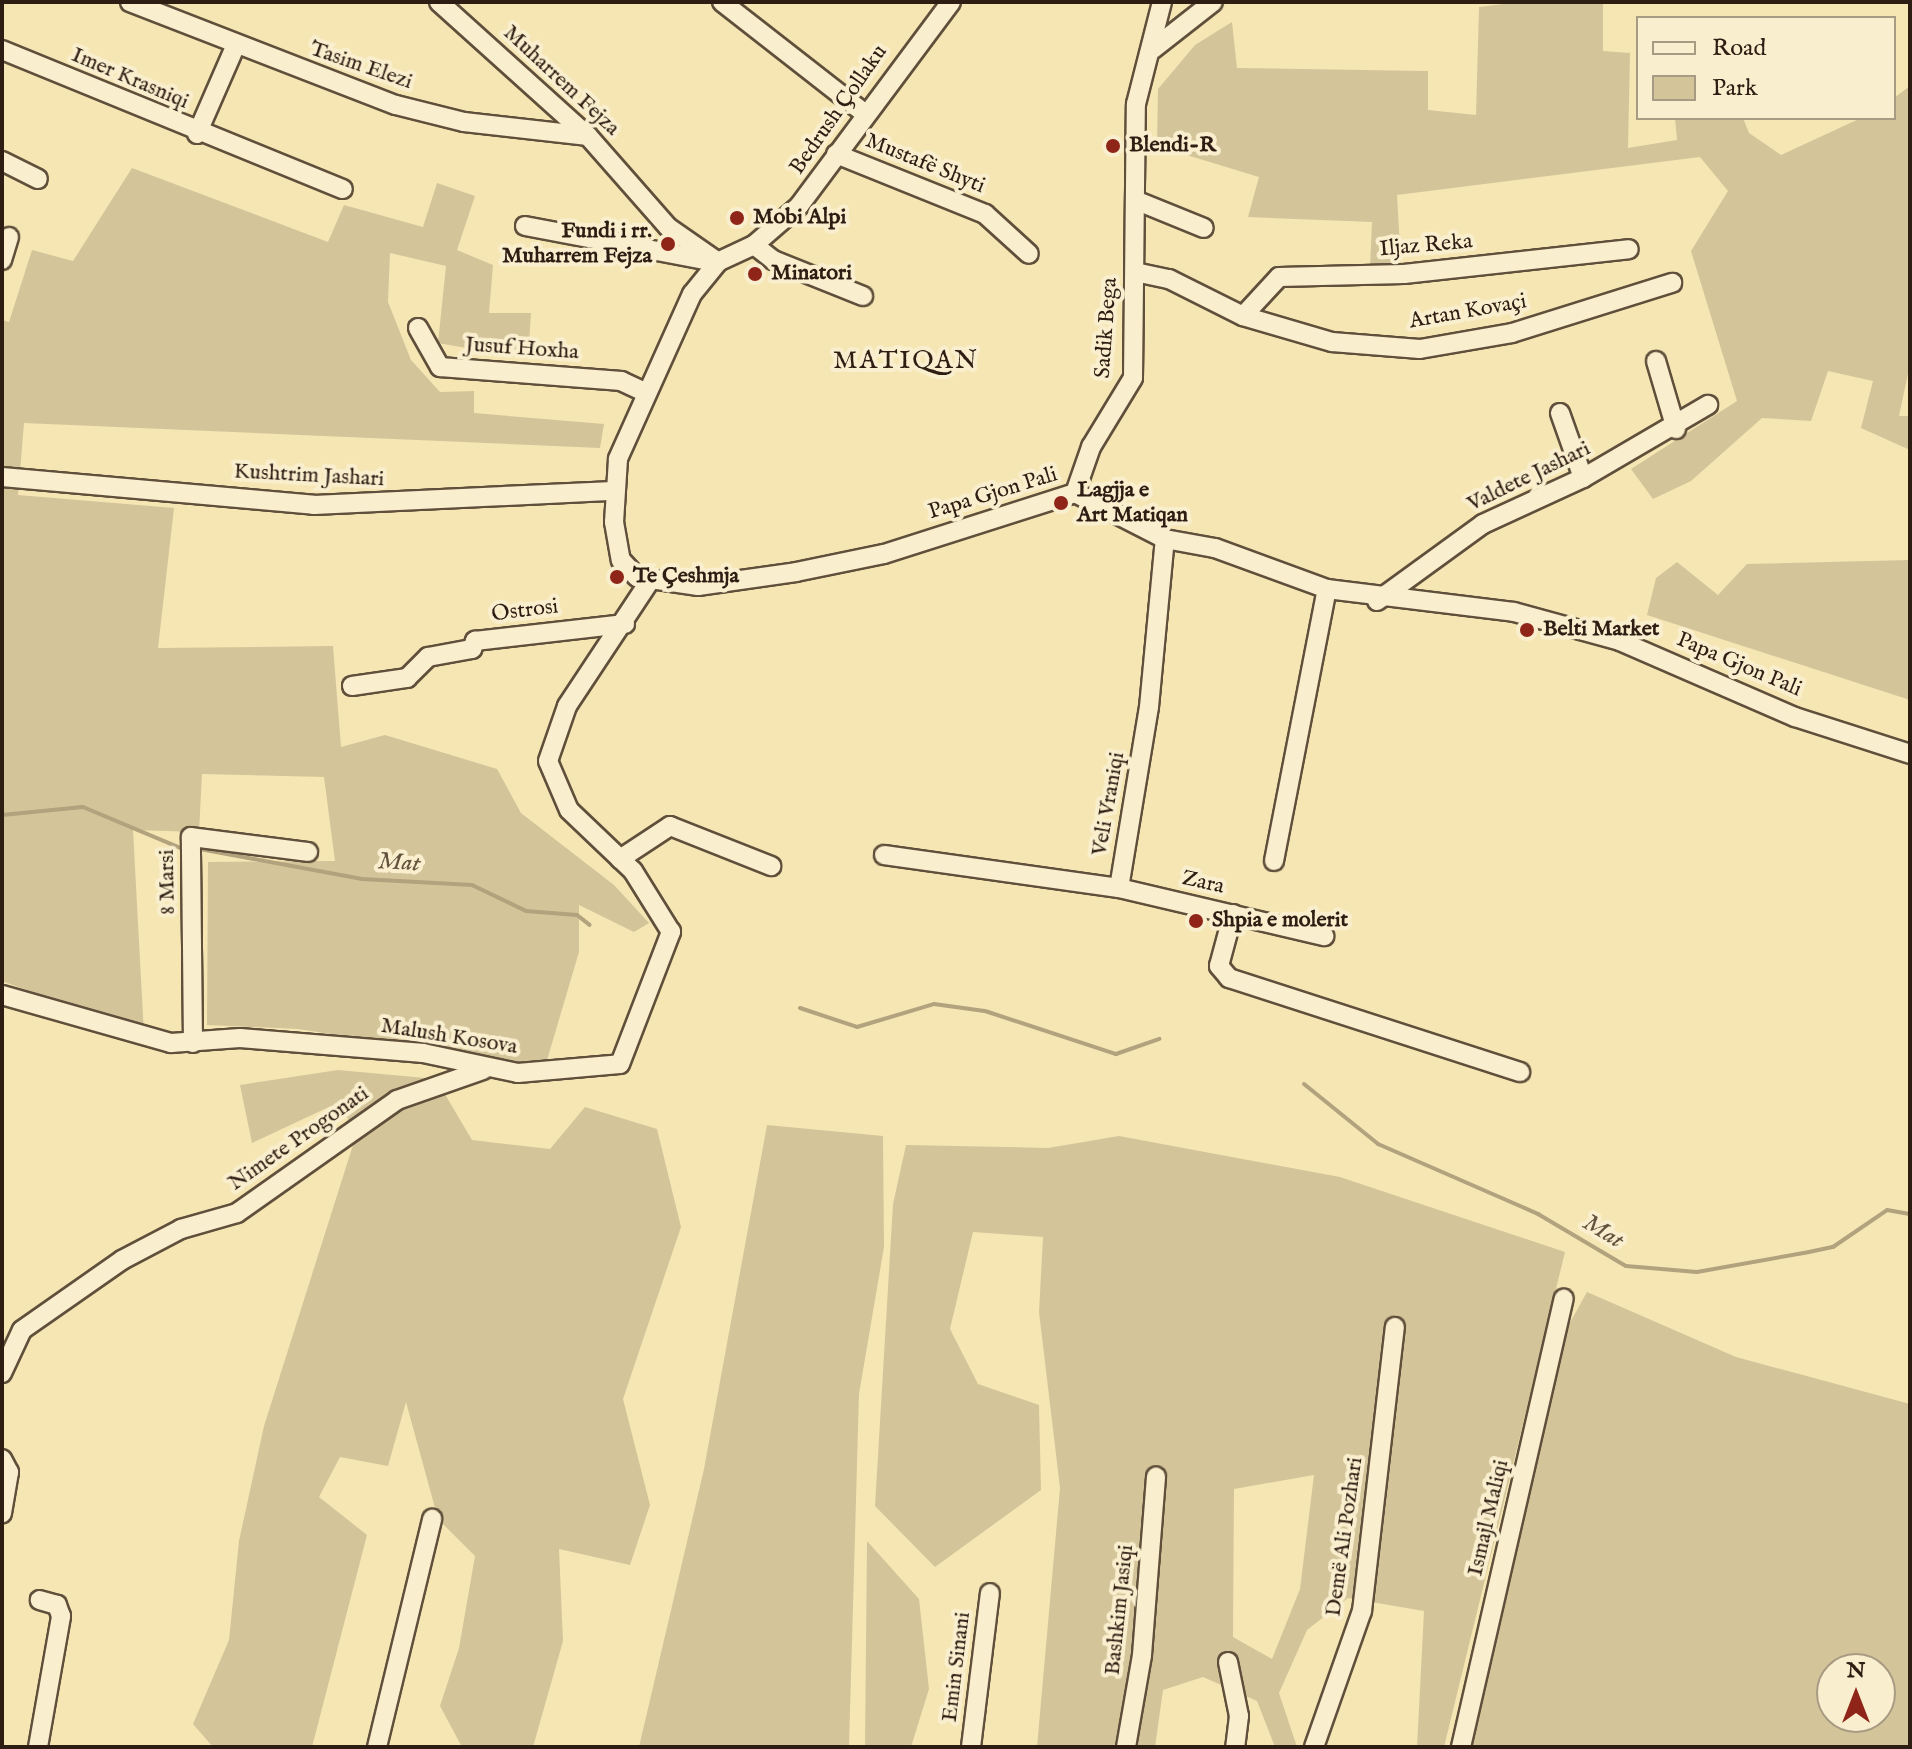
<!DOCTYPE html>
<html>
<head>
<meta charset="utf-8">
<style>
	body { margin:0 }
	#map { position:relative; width:1912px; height:1749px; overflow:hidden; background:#f6e6b4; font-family:"IM FELL English",serif }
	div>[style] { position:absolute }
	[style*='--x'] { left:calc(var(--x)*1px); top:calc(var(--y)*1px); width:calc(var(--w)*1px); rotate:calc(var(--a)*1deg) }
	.green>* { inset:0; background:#d4c499 }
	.stream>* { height:4px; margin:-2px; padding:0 2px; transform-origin:2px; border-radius:2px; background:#b2a27d }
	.roads { filter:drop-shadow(2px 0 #604f3b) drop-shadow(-2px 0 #604f3b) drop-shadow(0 2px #604f3b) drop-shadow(0 -2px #604f3b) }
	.minor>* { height:18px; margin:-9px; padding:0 9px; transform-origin:9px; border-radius:9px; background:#f9efce }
	.dots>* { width:22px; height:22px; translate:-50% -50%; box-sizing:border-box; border:4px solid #f9efce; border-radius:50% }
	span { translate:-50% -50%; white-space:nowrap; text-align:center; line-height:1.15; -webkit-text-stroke:8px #f9efce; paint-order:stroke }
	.street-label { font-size:22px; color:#2e1d13 }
	.poi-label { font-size:22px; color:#2e1d13; font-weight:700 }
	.left { translate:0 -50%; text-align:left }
	.right { translate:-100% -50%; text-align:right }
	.water-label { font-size:24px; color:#63523d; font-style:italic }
	.quarter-label { font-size:26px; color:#2e1d13; letter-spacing:2px }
	.frame { position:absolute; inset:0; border:4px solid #2e1d13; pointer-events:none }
	.legend { position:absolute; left:1636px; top:16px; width:260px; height:104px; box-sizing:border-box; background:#f9efce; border:2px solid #a89b83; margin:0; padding:10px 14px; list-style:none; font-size:24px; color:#2e1d13 }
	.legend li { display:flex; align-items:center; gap:16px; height:40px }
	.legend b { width:40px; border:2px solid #a89b83 }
	.north { position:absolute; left:1816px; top:1653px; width:80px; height:80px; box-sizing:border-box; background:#f9efce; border:2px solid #a89b83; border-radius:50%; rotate:0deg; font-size:22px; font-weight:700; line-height:32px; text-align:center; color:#2e1d13 }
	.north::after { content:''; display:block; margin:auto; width:28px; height:36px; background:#8f2418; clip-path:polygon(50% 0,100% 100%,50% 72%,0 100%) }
</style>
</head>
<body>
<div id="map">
	<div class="green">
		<i style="clip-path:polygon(1520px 2px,1603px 2px,1603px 51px,1630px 53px,1628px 148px,1677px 140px,1675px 118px,1743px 118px,1749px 133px,1781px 155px,1861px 118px,1894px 118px,1894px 98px,1910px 86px,1910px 364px,1899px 416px,1910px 416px,1910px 450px,1861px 428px,1873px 381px,1828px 371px,1811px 421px,1762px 418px,1691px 481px,1653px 499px,1631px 469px,1737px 401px,1691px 251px,1728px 191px,1700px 157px,1397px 195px,1401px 265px,1370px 269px,1372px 222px,1248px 217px,1259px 177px,1157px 146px,1158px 89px,1195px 45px,1232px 22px,1237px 68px,1428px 71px,1428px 110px,1476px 115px,1479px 7px)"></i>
		<i style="clip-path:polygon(132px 168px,328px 242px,344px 205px,423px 227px,437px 183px,475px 196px,457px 250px,493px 265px,489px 313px,531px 313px,528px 359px,438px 343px,446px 266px,390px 253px,388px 302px,411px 360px,440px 392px,474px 391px,474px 413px,604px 424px,600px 448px,24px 423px,18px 495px,174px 508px,158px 648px,333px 646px,341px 747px,385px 735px,497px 769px,521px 813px,614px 885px,649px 923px,634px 932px,579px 905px,579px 952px,545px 1067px,298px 1029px,207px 1025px,208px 862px,335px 861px,324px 777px,202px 774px,199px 832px,133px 830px,144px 1034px,2px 981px,2px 320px,9px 322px,32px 250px,73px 261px)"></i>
		<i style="clip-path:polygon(1910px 560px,1910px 700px,1647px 615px,1656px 578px,1677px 562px,1718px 595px,1747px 564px)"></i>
		<i style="clip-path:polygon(338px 1070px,436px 1079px,472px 1140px,550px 1149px,585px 1107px,657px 1129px,681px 1227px,623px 1399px,650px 1505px,630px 1565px,559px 1549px,563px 1641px,533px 1747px,462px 1747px,440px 1706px,459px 1648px,475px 1556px,438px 1519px,406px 1402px,388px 1466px,340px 1457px,319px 1497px,367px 1535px,312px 1747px,213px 1747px,193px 1724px,229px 1640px,239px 1541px,264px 1426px,353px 1145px,344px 1100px,252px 1143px,240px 1085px)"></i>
		<i style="clip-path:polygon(767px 1125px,883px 1136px,884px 1247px,859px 1394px,849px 1747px,639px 1747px,704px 1469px)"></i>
		<i style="clip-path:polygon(evenodd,1119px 1136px,1340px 1177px,1565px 1252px,1444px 1747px,1417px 1747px,1424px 1611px,1348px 1598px,1307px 1630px,1279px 1693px,1297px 1747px,1275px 1747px,1257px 1701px,1203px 1677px,1163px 1690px,1155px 1747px,1037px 1747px,1060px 1488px,1039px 1312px,1043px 1237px,973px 1232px,950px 1329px,978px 1384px,1039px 1405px,1041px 1490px,935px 1567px,875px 1506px,893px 1204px,906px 1145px,1048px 1148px,1119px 1136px,1314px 1475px,1300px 1589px,1272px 1659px,1233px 1637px,1234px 1489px,1314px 1475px)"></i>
		<i style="clip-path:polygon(evenodd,1587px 1292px,1736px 1357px,1910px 1404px,1910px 1747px,1462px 1747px,1567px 1328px,1587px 1292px,1832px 1669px,1880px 1669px,1880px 1717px,1832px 1717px,1832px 1669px)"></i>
		<i style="clip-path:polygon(867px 1541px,919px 1599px,929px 1689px,911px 1747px,865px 1747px)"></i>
	</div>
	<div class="stream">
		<i style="--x:2;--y:815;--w:81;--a:-5.6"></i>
		<i style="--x:83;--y:807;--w:108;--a:22.8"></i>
		<i style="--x:200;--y:849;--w:165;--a:10.5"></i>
		<i style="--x:362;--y:879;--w:110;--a:3.1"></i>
		<i style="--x:472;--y:885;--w:60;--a:25.7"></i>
		<i style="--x:526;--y:911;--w:51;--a:4.5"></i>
		<i style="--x:577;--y:915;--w:16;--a:38"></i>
		<i style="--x:800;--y:1008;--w:60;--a:18.4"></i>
		<i style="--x:857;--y:1027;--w:80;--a:-16.6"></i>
		<i style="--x:934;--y:1004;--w:51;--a:7.8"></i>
		<i style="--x:985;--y:1011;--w:138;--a:18.2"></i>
		<i style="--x:1116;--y:1054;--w:46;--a:-19.2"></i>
		<i style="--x:1304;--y:1084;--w:95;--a:39"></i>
		<i style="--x:1378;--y:1144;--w:175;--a:23.6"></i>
		<i style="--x:1538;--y:1214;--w:102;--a:30.6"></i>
		<i style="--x:1626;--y:1266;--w:71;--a:4.8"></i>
		<i style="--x:1697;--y:1272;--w:114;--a:-10.1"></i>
		<i style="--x:1809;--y:1252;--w:25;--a:-12"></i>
		<i style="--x:1833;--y:1247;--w:65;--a:-34.4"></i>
		<i style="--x:1887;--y:1210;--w:23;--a:10"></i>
	</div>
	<div class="roads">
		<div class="minor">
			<i style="--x:130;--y:2;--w:285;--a:21.2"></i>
			<i style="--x:396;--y:105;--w:70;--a:14"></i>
			<i style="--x:464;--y:122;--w:125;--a:6.4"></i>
			<i style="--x:439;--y:2;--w:200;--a:42"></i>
			<i style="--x:588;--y:136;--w:121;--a:48.7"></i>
			<i style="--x:668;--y:227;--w:61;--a:35"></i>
			<i style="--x:722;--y:2;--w:179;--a:38"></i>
			<i style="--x:951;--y:2;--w:254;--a:126.7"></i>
			<i style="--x:799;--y:206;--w:60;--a:139.1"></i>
			<i style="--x:754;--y:245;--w:40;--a:155"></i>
			<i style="--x:718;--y:262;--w:41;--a:129.1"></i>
			<i style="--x:692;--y:294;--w:181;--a:114.2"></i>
			<i style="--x:618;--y:459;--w:63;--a:93.6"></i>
			<i style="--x:614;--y:522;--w:39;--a:80"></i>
			<i style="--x:621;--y:560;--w:23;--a:47"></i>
			<i style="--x:637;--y:577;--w:62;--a:8.4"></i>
			<i style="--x:698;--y:586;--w:99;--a:-8.1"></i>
			<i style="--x:796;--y:572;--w:90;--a:-11.6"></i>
			<i style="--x:884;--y:554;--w:201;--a:-17.7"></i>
			<i style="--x:1075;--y:493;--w:101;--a:27.1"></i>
			<i style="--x:1165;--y:539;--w:51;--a:10.2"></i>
			<i style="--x:1215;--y:548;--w:119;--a:20.1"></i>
			<i style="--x:1327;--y:589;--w:188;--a:7"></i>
			<i style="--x:1514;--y:612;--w:110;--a:15.3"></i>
			<i style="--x:1620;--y:641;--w:191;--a:23.5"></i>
			<i style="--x:1795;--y:717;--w:121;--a:17.8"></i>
			<i style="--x:1153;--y:49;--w:76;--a:-38.1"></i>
			<i style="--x:2;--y:50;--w:368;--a:22.2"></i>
			<i style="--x:197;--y:134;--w:95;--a:-66.4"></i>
			<i style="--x:836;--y:154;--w:161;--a:21.9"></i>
			<i style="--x:985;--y:214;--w:59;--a:42.3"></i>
			<i style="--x:2;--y:161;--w:40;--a:26.6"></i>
			<i style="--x:1135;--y:200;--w:74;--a:22.1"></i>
			<i style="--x:525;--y:226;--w:189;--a:10.7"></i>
			<i style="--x:754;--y:245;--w:24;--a:38"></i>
			<i style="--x:773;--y:260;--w:97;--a:21.8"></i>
			<i style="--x:2;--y:260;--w:24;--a:-73"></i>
			<i style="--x:1135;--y:272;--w:35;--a:12"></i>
			<i style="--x:1169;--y:279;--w:83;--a:26.6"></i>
			<i style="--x:1243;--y:316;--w:93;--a:16.3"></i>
			<i style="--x:1332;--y:342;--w:88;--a:4.5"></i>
			<i style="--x:1420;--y:349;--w:93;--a:-9.9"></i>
			<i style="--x:1512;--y:333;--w:168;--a:-17.4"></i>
			<i style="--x:1243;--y:316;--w:53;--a:-47.3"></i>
			<i style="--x:1279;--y:277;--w:125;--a:-1.4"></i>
			<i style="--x:1404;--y:274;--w:226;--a:-6.3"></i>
			<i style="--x:418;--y:328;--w:45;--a:60.6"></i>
			<i style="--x:440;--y:367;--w:182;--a:4.4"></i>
			<i style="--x:621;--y:381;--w:26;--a:25"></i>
			<i style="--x:1656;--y:361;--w:71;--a:73.6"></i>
			<i style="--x:1560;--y:413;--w:69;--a:70.5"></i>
			<i style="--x:2;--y:477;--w:313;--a:5.1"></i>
			<i style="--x:314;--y:505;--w:300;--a:-2.7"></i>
			<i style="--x:1075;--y:493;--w:49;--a:-70.8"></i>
			<i style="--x:1091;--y:447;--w:81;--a:-58.7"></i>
			<i style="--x:1133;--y:378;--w:274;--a:-89.4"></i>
			<i style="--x:1136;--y:104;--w:105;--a:-75.7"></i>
			<i style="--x:1377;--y:601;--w:131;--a:-36"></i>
			<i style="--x:1483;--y:524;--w:110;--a:-24.7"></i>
			<i style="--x:1583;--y:478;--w:145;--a:-30.3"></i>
			<i style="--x:352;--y:686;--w:56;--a:-8.3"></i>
			<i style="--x:407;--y:678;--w:30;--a:-45"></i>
			<i style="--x:428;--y:657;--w:45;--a:-10.3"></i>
			<i style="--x:472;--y:649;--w:9;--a:-69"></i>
			<i style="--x:475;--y:641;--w:151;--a:-6.5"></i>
			<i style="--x:884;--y:855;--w:237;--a:8"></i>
			<i style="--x:1119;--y:888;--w:211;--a:13.2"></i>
			<i style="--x:620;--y:859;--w:60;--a:-33.4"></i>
			<i style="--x:670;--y:826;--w:109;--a:21.6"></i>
			<i style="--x:1274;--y:861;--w:277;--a:-79"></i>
			<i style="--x:1119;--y:888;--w:183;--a:-80.6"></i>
			<i style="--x:1149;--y:707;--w:169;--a:-84.6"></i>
			<i style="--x:1233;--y:914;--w:54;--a:105.1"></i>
			<i style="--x:1219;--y:966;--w:16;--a:50"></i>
			<i style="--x:1229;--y:978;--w:306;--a:17.9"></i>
			<i style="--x:2;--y:995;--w:176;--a:15.9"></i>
			<i style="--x:171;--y:1043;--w:69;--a:-4.1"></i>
			<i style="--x:240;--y:1038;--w:184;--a:4.7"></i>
			<i style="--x:423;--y:1053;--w:97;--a:11.9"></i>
			<i style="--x:518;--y:1073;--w:102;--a:-5"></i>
			<i style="--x:620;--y:1064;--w:142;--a:-68.9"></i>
			<i style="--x:671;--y:932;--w:72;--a:-121.9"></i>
			<i style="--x:633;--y:871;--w:88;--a:-136.4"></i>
			<i style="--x:569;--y:810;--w:53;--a:-113.2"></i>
			<i style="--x:548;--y:761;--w:58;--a:-70.9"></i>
			<i style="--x:567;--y:706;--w:149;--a:-56.5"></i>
			<i style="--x:193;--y:1043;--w:206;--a:-90.6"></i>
			<i style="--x:191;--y:837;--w:118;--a:7.3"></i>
			<i style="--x:2;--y:1373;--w:47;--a:-65.1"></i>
			<i style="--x:22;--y:1330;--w:122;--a:-35"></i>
			<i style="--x:122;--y:1260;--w:67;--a:-27.7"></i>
			<i style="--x:181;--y:1229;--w:58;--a:-15.9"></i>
			<i style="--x:237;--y:1213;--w:196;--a:-35.2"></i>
			<i style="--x:397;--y:1100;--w:91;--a:-19.2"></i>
			<i style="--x:2;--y:1459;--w:15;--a:62"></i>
			<i style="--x:9;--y:1472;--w:42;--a:99.7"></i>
			<i style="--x:1228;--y:1662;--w:55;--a:78.5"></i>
			<i style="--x:1239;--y:1716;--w:31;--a:97"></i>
			<i style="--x:38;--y:1747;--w:133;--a:-80"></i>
			<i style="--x:61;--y:1616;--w:12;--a:-110"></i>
			<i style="--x:57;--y:1605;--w:18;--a:-164"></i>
			<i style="--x:377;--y:1747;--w:235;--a:-76.4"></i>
			<i style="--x:971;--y:1747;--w:155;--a:-83"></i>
			<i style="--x:1126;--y:1747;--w:93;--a:-80.1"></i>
			<i style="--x:1142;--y:1655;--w:179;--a:-85.5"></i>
			<i style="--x:1314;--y:1747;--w:144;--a:-70.6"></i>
			<i style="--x:1362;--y:1611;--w:286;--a:-83.4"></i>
			<i style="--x:1461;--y:1747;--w:460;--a:-77.1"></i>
		</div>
	</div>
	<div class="dots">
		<i style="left:1113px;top:146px;background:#8f2418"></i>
		<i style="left:737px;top:218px;background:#8f2418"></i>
		<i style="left:668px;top:244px;background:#8f2418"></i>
		<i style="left:755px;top:274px;background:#8f2418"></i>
		<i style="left:1061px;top:503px;background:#8f2418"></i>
		<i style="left:617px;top:577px;background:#8f2418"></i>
		<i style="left:1527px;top:630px;background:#8f2418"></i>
		<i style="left:1196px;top:921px;background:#8f2418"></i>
	</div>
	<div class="street-label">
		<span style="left:361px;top:66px;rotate:19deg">Tasim Elezi</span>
		<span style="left:130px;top:79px;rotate:23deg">Imer Krasniqi</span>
		<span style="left:561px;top:81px;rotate:43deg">Muharrem Fejza</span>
		<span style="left:839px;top:110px;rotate:-55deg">Bedrush Çollaku</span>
		<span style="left:925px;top:164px;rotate:22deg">Mustafë Shyti</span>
		<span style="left:1426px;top:246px;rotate:-5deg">Iljaz Reka</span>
		<span style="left:1468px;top:312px;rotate:-10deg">Artan Kovaçi</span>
		<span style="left:1107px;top:328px;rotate:-86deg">Sadik Bega</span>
		<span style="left:522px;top:349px;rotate:4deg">Jusuf Hoxha</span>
		<span style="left:309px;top:476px;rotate:3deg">Kushtrim Jashari</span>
		<span style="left:1529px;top:477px;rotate:-26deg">Valdete Jashari</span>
		<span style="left:993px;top:494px;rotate:-17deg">Papa Gjon Pali</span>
		<span style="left:525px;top:611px;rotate:-7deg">Ostrosi</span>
		<span style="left:1739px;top:665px;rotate:23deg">Papa Gjon Pali</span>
		<span style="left:1109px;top:804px;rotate:-80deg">Veli Vraniqi</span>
		<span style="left:168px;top:882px;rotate:-91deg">8 Marsi</span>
		<span style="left:1203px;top:883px;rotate:13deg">Zara</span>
		<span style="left:449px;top:1037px;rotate:9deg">Malush Kosova</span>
		<span style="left:299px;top:1139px;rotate:-35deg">Nimete Progonati</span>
		<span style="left:1489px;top:1518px;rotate:-77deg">Ismajl Maliqi</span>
		<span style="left:1345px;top:1537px;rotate:-82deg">Demë Ali Pozhari</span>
		<span style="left:1120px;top:1610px;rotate:-84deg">Bashkim Jasiqi</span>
		<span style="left:957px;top:1667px;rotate:-83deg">Emin Sinani</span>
	</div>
	<div class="poi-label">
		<span class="left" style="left:1129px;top:146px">Blendi-R</span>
		<span class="left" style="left:753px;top:218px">Mobi Alpi</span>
		<span class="right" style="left:652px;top:244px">Fundi i rr.<br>Muharrem Fejza</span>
		<span class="left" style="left:771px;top:274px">Minatori</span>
		<span class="left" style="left:1077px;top:503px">Lagjja e<br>Art Matiqan</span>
		<span class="left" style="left:633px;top:577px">Te Çeshmja</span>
		<span class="left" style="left:1543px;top:630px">Belti Market</span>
		<span class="left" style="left:1212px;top:921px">Shpia e molerit</span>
	</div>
	<div class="water-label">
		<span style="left:399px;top:863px;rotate:3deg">Mat</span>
		<span style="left:1603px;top:1232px;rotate:31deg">Mat</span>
	</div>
	<div class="quarter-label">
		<span style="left:906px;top:361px">MATIQAN</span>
	</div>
	<div class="frame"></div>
	<ul class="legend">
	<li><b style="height:10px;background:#f9efce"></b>Road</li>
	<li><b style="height:22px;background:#d4c499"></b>Park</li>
	</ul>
	<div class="north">N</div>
</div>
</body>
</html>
